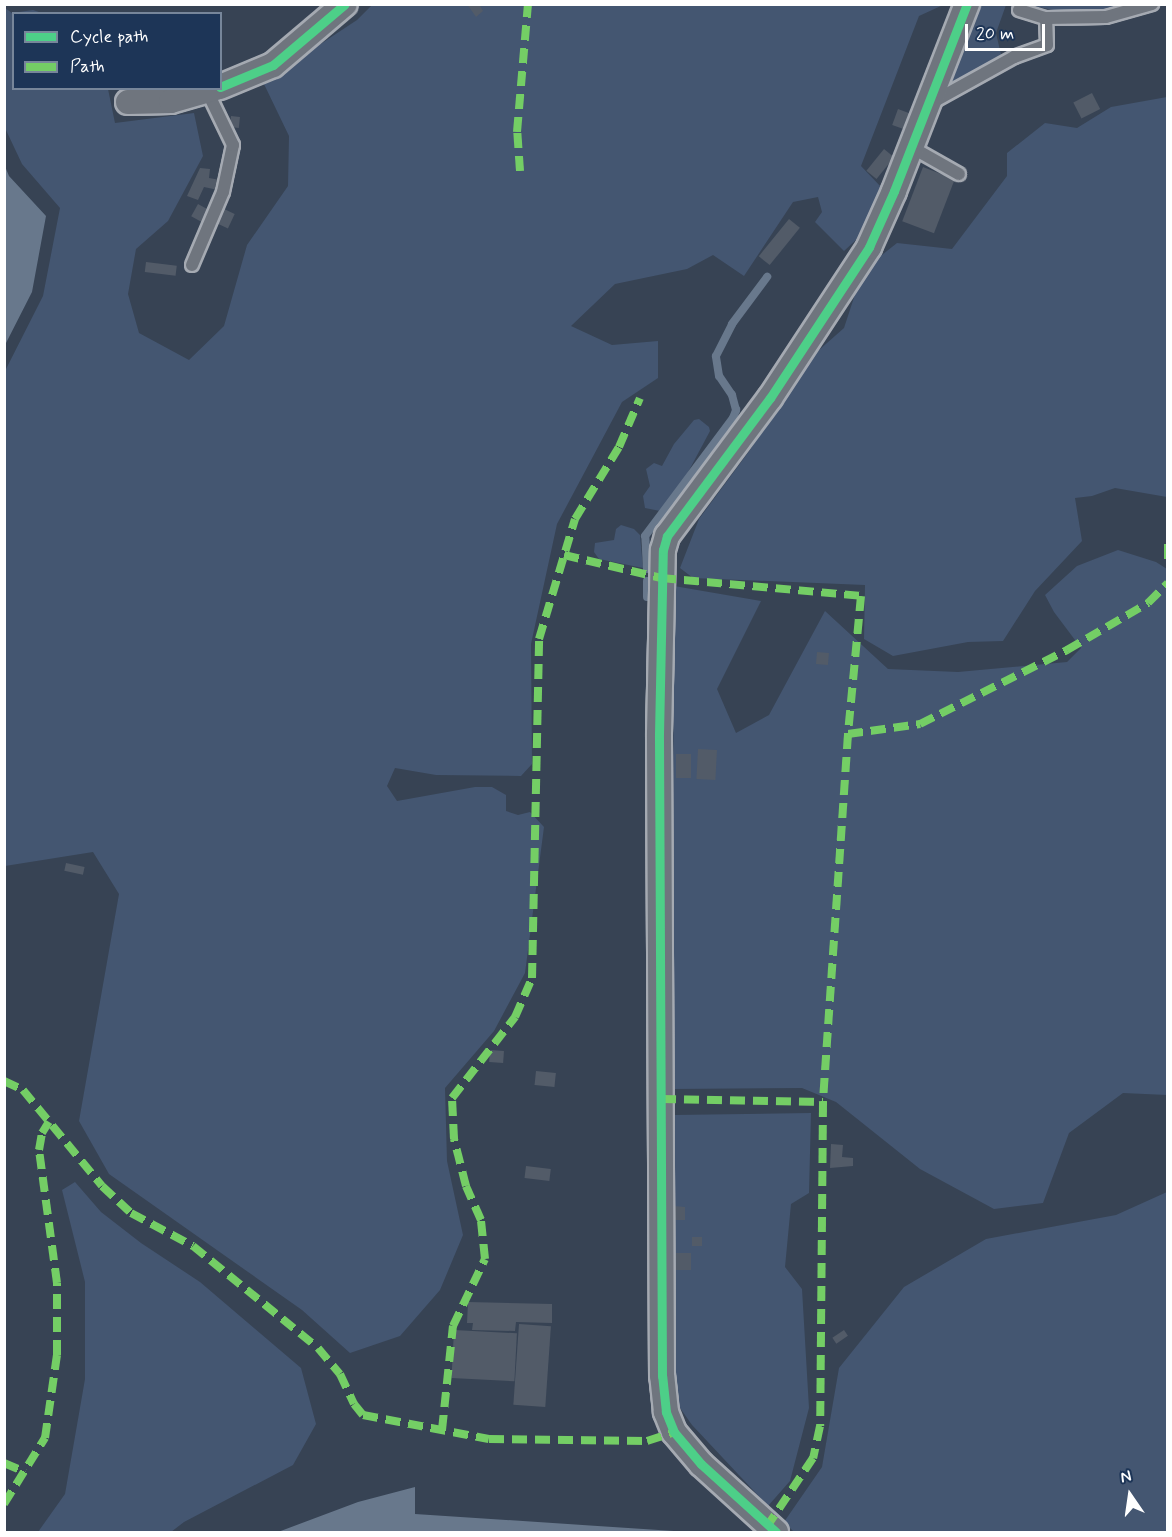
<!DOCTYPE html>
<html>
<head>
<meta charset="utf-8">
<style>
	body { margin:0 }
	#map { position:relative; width:1172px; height:1537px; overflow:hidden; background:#374354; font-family:Mynerve,sans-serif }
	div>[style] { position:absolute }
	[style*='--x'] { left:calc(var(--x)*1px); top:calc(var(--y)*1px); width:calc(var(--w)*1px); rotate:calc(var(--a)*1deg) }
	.green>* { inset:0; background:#445671 }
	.water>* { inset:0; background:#68788c }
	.stream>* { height:8px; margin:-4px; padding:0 4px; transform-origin:4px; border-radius:4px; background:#68788c }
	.building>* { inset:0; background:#525b68; transform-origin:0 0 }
	.roads { filter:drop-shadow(2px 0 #a5aab2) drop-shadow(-2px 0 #a5aab2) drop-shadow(0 2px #a5aab2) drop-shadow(0 -2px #a5aab2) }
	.service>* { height:12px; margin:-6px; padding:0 6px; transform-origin:6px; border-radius:6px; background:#6f757e }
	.minor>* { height:24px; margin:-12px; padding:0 12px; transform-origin:12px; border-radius:12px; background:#6f757e }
	.quiet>* { height:8px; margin-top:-4px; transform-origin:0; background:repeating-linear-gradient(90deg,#74ce65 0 15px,transparent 0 23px) }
	.cycleway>* { height:9px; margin:-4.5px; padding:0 4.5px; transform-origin:4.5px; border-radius:4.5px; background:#4dcf88 }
	span { translate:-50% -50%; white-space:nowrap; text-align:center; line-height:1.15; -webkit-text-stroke:6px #1d3557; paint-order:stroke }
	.frame { position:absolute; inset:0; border:6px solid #fff; pointer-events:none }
	.legend { position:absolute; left:12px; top:12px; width:210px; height:78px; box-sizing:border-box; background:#1d3557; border:2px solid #77869a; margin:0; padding:8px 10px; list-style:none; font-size:18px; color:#fff }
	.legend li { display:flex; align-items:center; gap:12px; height:30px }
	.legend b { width:30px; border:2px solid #77869a }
	.north { position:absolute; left:1100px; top:1465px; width:60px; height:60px; -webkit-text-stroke:4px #1d3557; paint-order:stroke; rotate:347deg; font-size:16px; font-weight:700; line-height:24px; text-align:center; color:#fff }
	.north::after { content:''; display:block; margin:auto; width:21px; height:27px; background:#fff; clip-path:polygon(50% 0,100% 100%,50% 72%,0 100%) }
	.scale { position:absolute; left:965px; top:24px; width:80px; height:27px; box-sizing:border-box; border:3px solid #fff; border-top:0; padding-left:8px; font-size:18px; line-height:21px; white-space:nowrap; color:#fff; -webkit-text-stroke:4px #1d3557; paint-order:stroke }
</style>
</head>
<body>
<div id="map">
	<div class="green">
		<i style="clip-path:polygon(372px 5px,943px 5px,919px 16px,861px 166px,882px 188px,857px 239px,844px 251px,815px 222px,822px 212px,818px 197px,793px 202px,744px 276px,713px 255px,687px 269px,615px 284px,571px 326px,612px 345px,658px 341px,658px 378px,622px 402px,557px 524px,531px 644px,532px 764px,521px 776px,436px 775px,395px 768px,387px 786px,397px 801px,475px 787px,492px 787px,506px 795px,506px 811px,518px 815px,530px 812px,544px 827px,525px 973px,494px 1031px,445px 1088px,447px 1161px,463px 1235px,440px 1290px,400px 1336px,350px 1353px,302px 1310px,109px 1174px,79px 1121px,119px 894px,93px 852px,5px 866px,5px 371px,43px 296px,60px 208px,22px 164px,5px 128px,5px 8px,12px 13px,33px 10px,42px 13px,14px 14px,14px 88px,108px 89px,115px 123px,194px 113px,203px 156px,168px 221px,136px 249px,128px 294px,139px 333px,189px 360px,224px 326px,247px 245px,288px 186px,289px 136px,263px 82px,357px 20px)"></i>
		<i style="clip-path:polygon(976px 5px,1006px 5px,996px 33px,1002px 59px,942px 91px)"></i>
		<i style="clip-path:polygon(1028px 5px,1130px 5px,1102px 12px,1064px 12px)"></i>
		<i style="clip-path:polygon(1167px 97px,1167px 497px,1115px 488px,1092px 496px,1075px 498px,1082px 541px,1035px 591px,1003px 641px,968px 642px,893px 656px,864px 639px,865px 585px,693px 578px,680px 568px,699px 519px,750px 450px,793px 373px,844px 328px,863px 270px,897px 243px,952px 249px,1007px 176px,1007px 153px,1045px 123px,1077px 128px,1111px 107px)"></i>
		<i style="clip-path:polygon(699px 419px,709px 427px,710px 431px,686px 476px,660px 511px,645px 508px,643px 496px,650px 486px,646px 469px,654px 463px,662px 466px,674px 444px,694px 420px)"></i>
		<i style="clip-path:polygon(621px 525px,634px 529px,640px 535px,643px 568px,599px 559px,594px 552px,595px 543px,614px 540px,616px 529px)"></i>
		<i style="clip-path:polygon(1118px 550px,1156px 562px,1167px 569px,1167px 1095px,1123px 1093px,1069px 1133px,1043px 1203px,994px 1209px,920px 1169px,836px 1102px,802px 1088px,672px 1089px,674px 586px,761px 601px,717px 689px,736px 733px,769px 715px,825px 611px,888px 669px,958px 672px,1067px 662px,1081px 648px,1054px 612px,1045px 595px,1077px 566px)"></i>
		<i style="clip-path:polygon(811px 1113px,809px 1193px,791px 1204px,785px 1267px,802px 1289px,809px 1408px,790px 1481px,768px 1506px,692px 1425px,673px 1398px,674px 1115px)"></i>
		<i style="clip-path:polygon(75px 1182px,101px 1212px,141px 1243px,200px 1282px,301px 1368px,316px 1424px,293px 1465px,184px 1522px,171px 1532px,38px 1532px,65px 1494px,85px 1379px,85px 1282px,62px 1190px)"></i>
		<i style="clip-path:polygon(1167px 1192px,1167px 1532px,794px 1532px,784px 1522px,822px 1467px,839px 1368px,904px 1287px,986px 1239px,1116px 1215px)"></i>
	</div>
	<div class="water">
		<i style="clip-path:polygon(4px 164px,9px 176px,46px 216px,32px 292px,5px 345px)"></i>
		<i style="clip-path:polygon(415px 1487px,415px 1514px,689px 1532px,278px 1532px,358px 1502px)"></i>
	</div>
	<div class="stream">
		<i style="--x:647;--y:569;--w:33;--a:-93"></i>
		<i style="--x:645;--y:536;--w:147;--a:-53.3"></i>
		<i style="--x:733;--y:418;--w:9;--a:-69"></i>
		<i style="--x:736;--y:410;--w:16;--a:-105"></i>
		<i style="--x:732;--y:395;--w:23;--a:-124"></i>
		<i style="--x:719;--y:376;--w:20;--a:-99"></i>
		<i style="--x:716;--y:356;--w:36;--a:-63"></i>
		<i style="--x:732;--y:324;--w:59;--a:-53.3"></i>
		<i style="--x:647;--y:581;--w:16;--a:90"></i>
	</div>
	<div class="building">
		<i style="clip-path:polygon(467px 4px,479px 4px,483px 11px,476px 17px)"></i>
		<i style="left:1092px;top:93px;width:18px;height:21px;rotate:63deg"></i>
		<i style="left:898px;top:109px;width:15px;height:17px;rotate:20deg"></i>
		<i style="left:231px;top:116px;width:9px;height:11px;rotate:6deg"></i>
		<i style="left:884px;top:149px;width:13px;height:28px;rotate:39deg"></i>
		<i style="left:923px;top:167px;width:34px;height:58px;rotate:21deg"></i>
		<i style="clip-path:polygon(200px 168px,210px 169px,209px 178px,220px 180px,218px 190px,204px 187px,198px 200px,187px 196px)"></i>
		<i style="left:198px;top:204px;width:13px;height:14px;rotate:29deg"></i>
		<i style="left:222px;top:208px;width:14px;height:16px;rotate:25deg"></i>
		<i style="left:789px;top:219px;width:14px;height:48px;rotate:39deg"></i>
		<i style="left:146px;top:262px;width:31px;height:10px;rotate:7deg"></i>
		<i style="left:817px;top:652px;width:12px;height:12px;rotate:5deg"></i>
		<i style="left:698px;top:749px;width:19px;height:30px;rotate:3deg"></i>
		<i style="left:676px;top:754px;width:15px;height:24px"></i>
		<i style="left:66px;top:863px;width:19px;height:8px;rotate:12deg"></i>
		<i style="left:490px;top:1050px;width:14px;height:12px;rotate:4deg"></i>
		<i style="left:536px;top:1071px;width:20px;height:14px;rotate:6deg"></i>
		<i style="clip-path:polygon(831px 1144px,843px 1145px,842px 1157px,853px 1158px,853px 1166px,830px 1168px)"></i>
		<i style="left:526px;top:1166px;width:25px;height:12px;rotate:7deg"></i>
		<i style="clip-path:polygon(674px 1206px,685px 1207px,685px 1220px,673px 1220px)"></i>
		<i style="left:692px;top:1237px;width:10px;height:9px"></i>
		<i style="left:676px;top:1253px;width:15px;height:17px"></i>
		<i style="clip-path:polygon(468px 1302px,552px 1304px,552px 1323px,516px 1322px,515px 1331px,472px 1330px,473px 1323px,467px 1323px)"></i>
		<i style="left:519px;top:1324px;width:32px;height:81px;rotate:4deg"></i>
		<i style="left:454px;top:1330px;width:63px;height:48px;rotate:3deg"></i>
		<i style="left:844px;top:1330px;width:7px;height:14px;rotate:56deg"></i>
	</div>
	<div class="roads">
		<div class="service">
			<i style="--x:1019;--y:10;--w:28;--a:17"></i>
			<i style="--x:931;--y:103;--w:95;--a:-29"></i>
			<i style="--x:1014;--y:57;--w:35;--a:-20"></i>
			<i style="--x:1047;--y:45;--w:27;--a:-92"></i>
			<i style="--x:1046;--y:18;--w:60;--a:-1"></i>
			<i style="--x:1106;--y:17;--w:48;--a:-15.8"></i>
			<i style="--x:911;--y:147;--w:55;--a:29.4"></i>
			<i style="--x:192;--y:265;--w:79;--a:-67"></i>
			<i style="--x:223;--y:192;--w:48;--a:-78"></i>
			<i style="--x:233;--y:145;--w:60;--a:-115.7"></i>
		</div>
		<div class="minor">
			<i style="--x:220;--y:87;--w:57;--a:-22.5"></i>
			<i style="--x:273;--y:65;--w:94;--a:-40.3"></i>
			<i style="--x:128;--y:102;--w:43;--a:-1.3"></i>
			<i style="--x:171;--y:101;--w:47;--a:-16.1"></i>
			<i style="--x:776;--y:1532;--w:101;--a:-137.8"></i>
			<i style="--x:701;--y:1464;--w:42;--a:-130.2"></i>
			<i style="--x:674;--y:1432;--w:22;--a:-112"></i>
			<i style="--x:666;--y:1412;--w:36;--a:-96"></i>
			<i style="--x:662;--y:1376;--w:642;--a:-90.27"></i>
			<i style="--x:659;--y:734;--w:184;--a:-88.8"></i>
			<i style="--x:663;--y:550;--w:15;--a:-74"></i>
			<i style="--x:667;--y:536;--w:172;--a:-53.3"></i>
			<i style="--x:770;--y:398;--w:181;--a:-56.7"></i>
			<i style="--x:869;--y:247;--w:61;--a:-65.9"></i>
			<i style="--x:894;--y:191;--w:201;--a:-68.7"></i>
		</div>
	</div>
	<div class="quiet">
		<i style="--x:520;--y:171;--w:39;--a:-94"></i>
		<i style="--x:517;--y:132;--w:128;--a:-85.1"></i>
		<i style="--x:1168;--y:544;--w:21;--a:90"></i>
		<i style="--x:564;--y:555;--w:100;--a:13.3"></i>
		<i style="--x:661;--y:578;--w:201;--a:5.1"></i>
		<i style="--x:861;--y:596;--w:139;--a:95.4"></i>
		<i style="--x:848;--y:734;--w:369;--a:93.9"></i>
		<i style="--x:848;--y:734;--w:73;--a:-7.9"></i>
		<i style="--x:920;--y:724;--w:165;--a:-26.7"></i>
		<i style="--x:1067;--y:650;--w:94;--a:-30.1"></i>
		<i style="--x:1148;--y:603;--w:28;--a:-45"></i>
		<i style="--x:4;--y:1081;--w:21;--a:25"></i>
		<i style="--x:23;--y:1090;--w:124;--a:50.5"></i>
		<i style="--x:102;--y:1186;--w:40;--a:43"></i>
		<i style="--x:131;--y:1213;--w:70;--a:28"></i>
		<i style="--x:193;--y:1246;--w:161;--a:39.2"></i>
		<i style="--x:318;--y:1348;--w:34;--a:50"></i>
		<i style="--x:340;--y:1374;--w:33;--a:65"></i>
		<i style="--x:354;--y:1404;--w:14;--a:51"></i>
		<i style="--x:363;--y:1415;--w:128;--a:10.8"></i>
		<i style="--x:489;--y:1439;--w:158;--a:0.7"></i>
		<i style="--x:647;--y:1441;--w:28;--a:-18"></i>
		<i style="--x:661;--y:1099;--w:162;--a:1.1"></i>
		<i style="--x:823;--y:1102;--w:324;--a:90.5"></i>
		<i style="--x:820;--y:1426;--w:33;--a:102"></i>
		<i style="--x:813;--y:1458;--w:81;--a:123.9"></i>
		<i style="--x:442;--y:1430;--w:105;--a:-84"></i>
		<i style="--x:453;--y:1326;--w:74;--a:-64.5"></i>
		<i style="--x:485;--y:1259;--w:39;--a:-96"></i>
		<i style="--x:481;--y:1220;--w:37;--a:-114"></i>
		<i style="--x:466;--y:1186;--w:49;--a:-104.3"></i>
		<i style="--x:454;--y:1139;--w:41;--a:-92.8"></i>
		<i style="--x:452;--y:1098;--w:103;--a:-52.1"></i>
		<i style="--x:515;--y:1017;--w:43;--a:-66.4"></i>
		<i style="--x:532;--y:978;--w:339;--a:-88.8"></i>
		<i style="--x:539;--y:639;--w:125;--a:-73.3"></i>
		<i style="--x:575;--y:519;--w:84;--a:-58.6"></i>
		<i style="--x:619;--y:447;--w:53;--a:-66.8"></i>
		<i style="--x:4;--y:1463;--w:23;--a:23"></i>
		<i style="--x:4;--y:1504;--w:78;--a:-58.2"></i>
		<i style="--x:45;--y:1438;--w:84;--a:-81.8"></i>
		<i style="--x:57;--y:1355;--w:72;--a:-90"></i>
		<i style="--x:57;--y:1283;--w:134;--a:-97.7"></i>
		<i style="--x:39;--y:1150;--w:17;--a:-80"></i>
		<i style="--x:42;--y:1133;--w:13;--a:-58"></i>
	</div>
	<div class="cycleway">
		<i style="--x:220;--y:87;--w:57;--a:-22.5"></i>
		<i style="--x:273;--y:65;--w:94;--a:-40.3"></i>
		<i style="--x:776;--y:1532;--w:101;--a:-137.8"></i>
		<i style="--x:701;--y:1464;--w:42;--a:-130.2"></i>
		<i style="--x:674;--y:1432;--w:22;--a:-112"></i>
		<i style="--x:666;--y:1412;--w:36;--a:-96"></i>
		<i style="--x:662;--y:1376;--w:642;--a:-90.27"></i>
		<i style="--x:659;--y:734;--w:184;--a:-88.8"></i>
		<i style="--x:663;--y:550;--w:15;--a:-74"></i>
		<i style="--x:667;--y:536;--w:172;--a:-53.3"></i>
		<i style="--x:770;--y:398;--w:181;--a:-56.7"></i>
		<i style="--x:869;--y:247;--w:61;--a:-65.9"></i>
		<i style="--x:894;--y:191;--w:201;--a:-68.7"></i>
	</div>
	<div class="frame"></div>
	<ul class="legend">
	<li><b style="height:8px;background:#4dcf88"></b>Cycle path</li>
	<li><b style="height:8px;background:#74ce65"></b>Path</li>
	</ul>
	<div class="north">N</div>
	<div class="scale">20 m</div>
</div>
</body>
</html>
